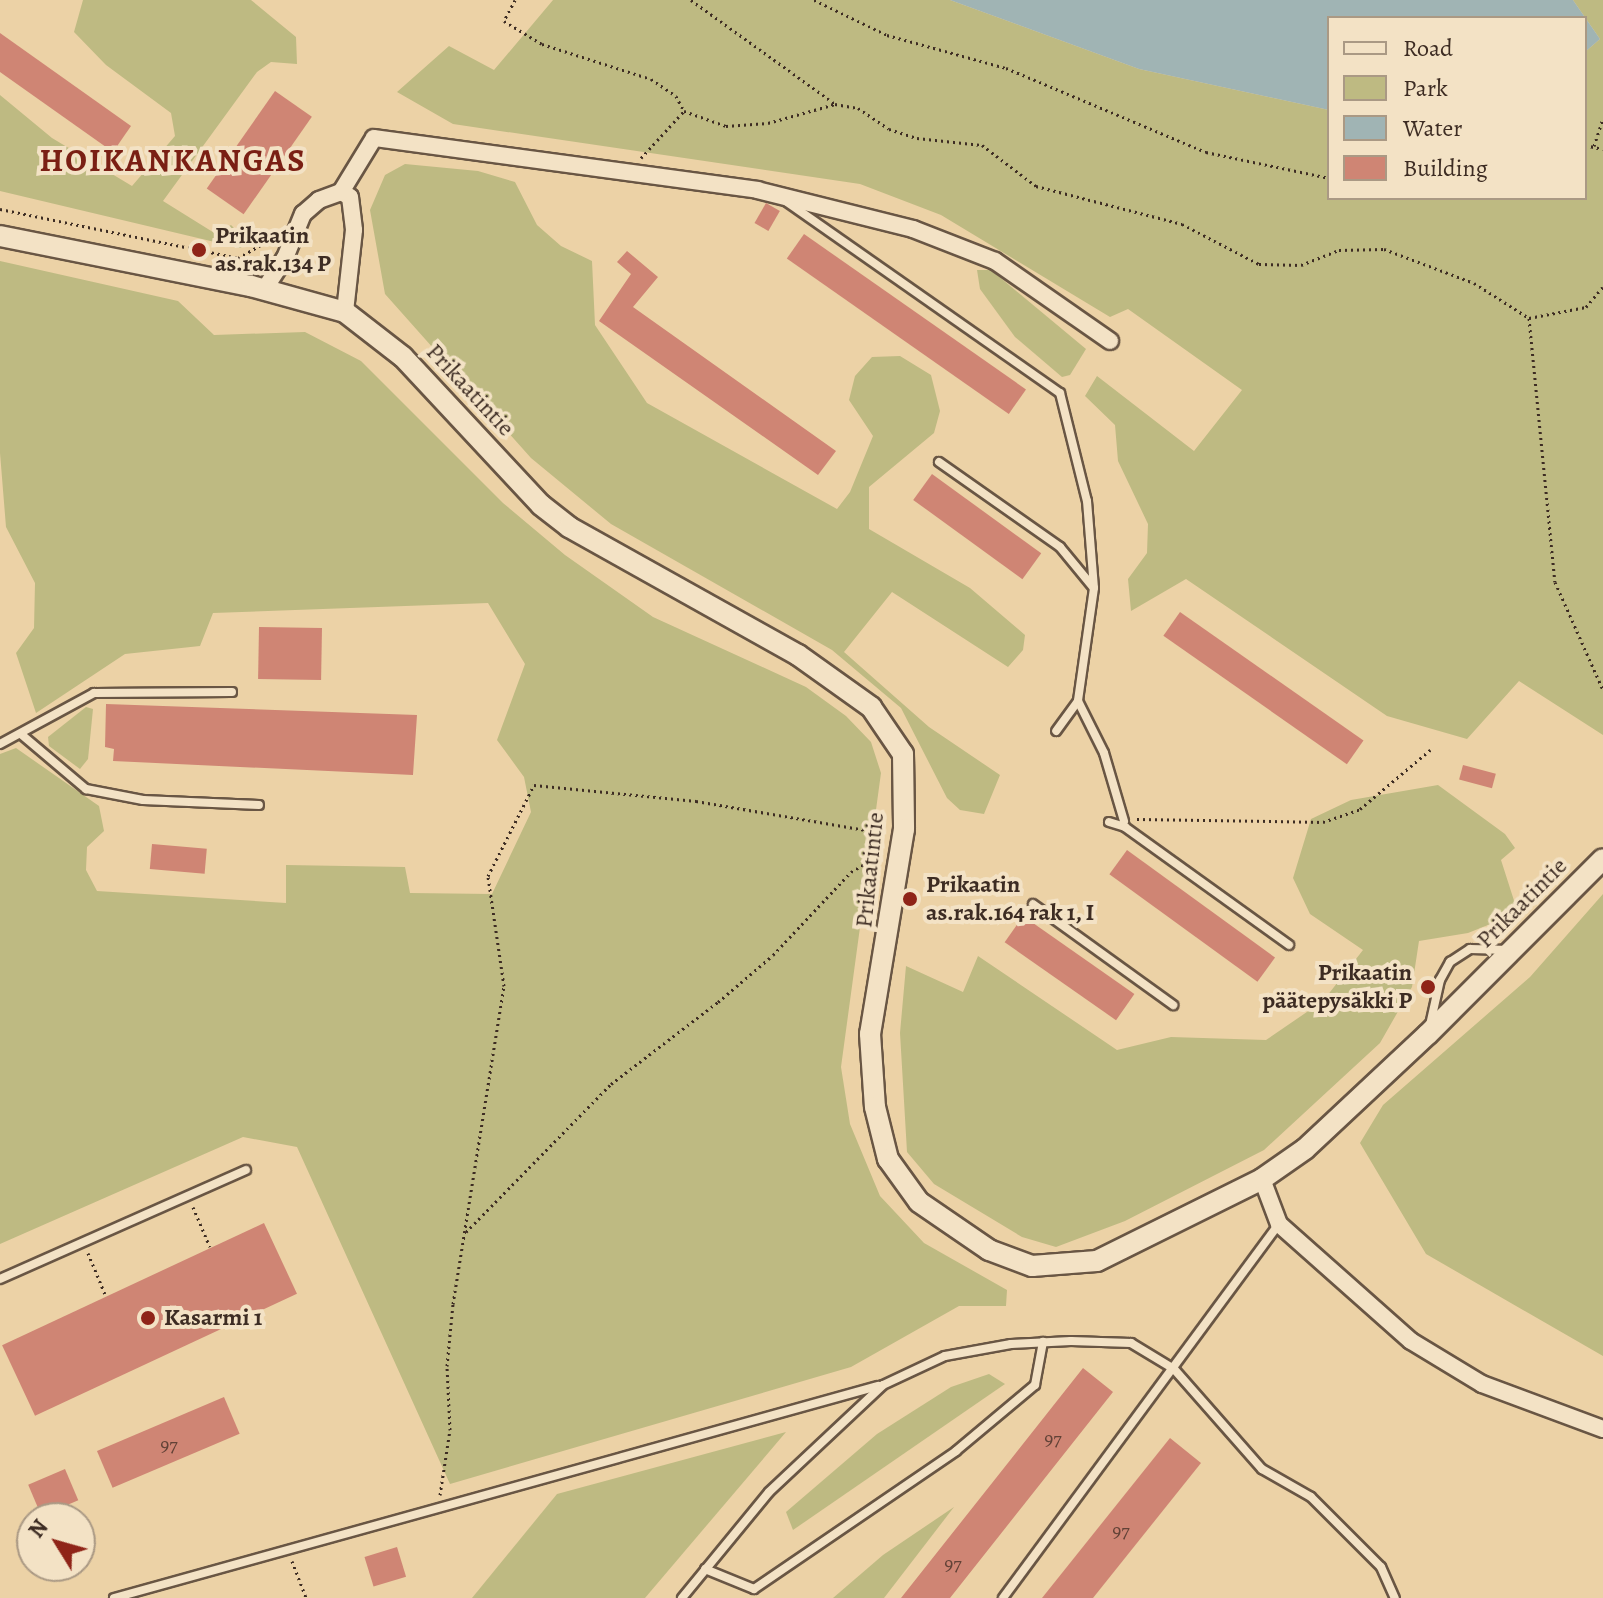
<!DOCTYPE html>
<html>
<head>
<meta charset="utf-8">
<style>
	body { margin:0 }
	#map { position:relative; width:1603px; height:1598px; overflow:hidden; background:#ecd2a6; font-family:Alegreya,serif }
	div>[style] { position:absolute }
	[style*='--x'] { left:calc(var(--x)*1px); top:calc(var(--y)*1px); width:calc(var(--w)*1px); rotate:calc(var(--a)*1deg) }
	.green>* { inset:0; background:#beba82 }
	.water>* { inset:0; background:#a0b4b4 }
	.building>* { inset:0; background:#cf8574; transform-origin:0 0 }
	.path>* { height:3px; margin-top:-1.5px; transform-origin:0; background:repeating-linear-gradient(90deg,#3d2c23 0 2px,transparent 0 6px) }
	.roads { filter:drop-shadow(2px 0 #695644) drop-shadow(-2px 0 #695644) drop-shadow(0 2px #695644) drop-shadow(0 -2px #695644) }
	.service>* { height:8px; margin:-4px; padding:0 4px; transform-origin:4px; border-radius:4px; background:#f3e2c5 }
	.minor>* { height:16px; margin:-8px; padding:0 8px; transform-origin:8px; border-radius:8px; background:#f3e2c5 }
	.tertiary>* { height:20px; margin:-10px; padding:0 10px; transform-origin:10px; border-radius:10px; background:#f3e2c5 }
	.dots>* { width:22px; height:22px; translate:-50% -50%; box-sizing:border-box; border:4px solid #f3e2c5; border-radius:50% }
	span { translate:-50% -50%; white-space:nowrap; text-align:center; line-height:1.15; -webkit-text-stroke:8px #f3e2c5; paint-order:stroke }
	.number-label { font-size:20px; color:#624237 }
	.number-label span { -webkit-text-stroke-width:0 }
	.poi-label { font-size:24px; color:#3d2c23; font-weight:700 }
	.left { translate:0 -50%; text-align:left }
	.right { translate:-100% -50%; text-align:right }
	.street-label { font-size:24px; color:#3d2c23 }
	.district-label { font-size:32px; color:#7a1f14; font-weight:700; letter-spacing:2px }
	.legend { position:absolute; left:1327px; top:16px; width:260px; height:184px; box-sizing:border-box; background:#f3e2c5; border:2px solid #aa9984; margin:0; padding:10px 14px; list-style:none; font-size:24px; color:#3d2c23 }
	.legend li { display:flex; align-items:center; gap:16px; height:40px }
	.legend b { width:40px; border:2px solid #aa9984 }
	.north { position:absolute; left:16px; top:1502px; width:80px; height:80px; box-sizing:border-box; background:#f3e2c5; border:2px solid #aa9984; border-radius:50%; rotate:307deg; font-size:22px; font-weight:700; line-height:32px; text-align:center; color:#3d2c23 }
	.north::after { content:''; display:block; margin:auto; width:28px; height:36px; background:#8f2418; clip-path:polygon(50% 0,100% 100%,50% 72%,0 100%) }
</style>
</head>
<body>
<div id="map">
	<div class="green">
		<i style="clip-path:polygon(83px 0,251px 0,296px 37px,297px 64px,271px 62px,257px 72px,163px 201px,216px 234px,231px 225px,249px 243px,240px 248px,0 191px,0 95px,52px 138px,132px 186px,175px 136px,171px 113px,106px 65px,74px 32px)"></i>
		<i style="clip-path:polygon(553px 0,950px 0,1139px 69px,1329px 110px,1329px 198px,1585px 198px,1585px 52px,1600px 39px,1573px 0,1603px 0,1603px 735px,1519px 681px,1467px 739px,1387px 716px,1186px 579px,1131px 611px,1128px 579px,1147px 553px,1148px 524px,1118px 461px,1115px 425px,1085px 396px,1097px 376px,1194px 451px,1242px 390px,1128px 309px,1110px 317px,941px 215px,860px 184px,453px 124px,397px 92px,449px 46px,494px 70px)"></i>
		<i style="clip-path:polygon(405px 164px,478px 171px,515px 182px,537px 225px,561px 246px,592px 261px,595px 325px,647px 403px,837px 509px,850px 492px,873px 436px,849px 400px,855px 376px,872px 357px,900px 356px,931px 375px,940px 411px,934px 433px,869px 487px,869px 529px,970px 588px,1025px 635px,1023px 650px,1008px 667px,892px 592px,844px 652px,929px 727px,1000px 775px,984px 814px,960px 810px,947px 798px,901px 708px,832px 650px,611px 524px,531px 458px,385px 294px,370px 210px,385px 175px)"></i>
		<i style="clip-path:polygon(0 261px,178px 301px,214px 335px,305px 332px,361px 361px,503px 503px,565px 555px,653px 617px,806px 687px,846px 716px,871px 742px,881px 773px,841px 1067px,850px 1124px,880px 1196px,924px 1243px,1007px 1290px,1006px 1306px,959px 1306px,851px 1367px,450px 1484px,297px 1147px,243px 1137px,0 1244px,0 754px,16px 748px,99px 806px,104px 831px,87px 847px,86px 870px,97px 891px,286px 903px,286px 865px,405px 867px,410px 893px,492px 894px,531px 812px,524px 777px,497px 740px,525px 664px,488px 603px,213px 613px,200px 646px,125px 654px,36px 713px,16px 653px,34px 628px,35px 583px,6px 527px,0 453px)"></i>
		<i style="clip-path:polygon(977px 270px,991px 270px,1086px 349px,1070px 375px,1062px 377px,1015px 337px,980px 289px)"></i>
		<i style="clip-path:polygon(86px 707px,93px 709px,88px 759px,80px 769px,49px 746px,48px 737px)"></i>
		<i style="clip-path:polygon(1438px 785px,1505px 834px,1515px 848px,1501px 860px,1518px 913px,1468px 933px,1419px 941px,1412px 987px,1380px 1043px,1264px 1150px,1125px 1221px,1056px 1247px,1022px 1237px,934px 1184px,907px 1152px,900px 1033px,906px 966px,963px 992px,978px 956px,1117px 1050px,1171px 1037px,1266px 1040px,1323px 1001px,1363px 950px,1310px 914px,1293px 878px,1311px 819px,1351px 800px)"></i>
		<i style="clip-path:polygon(1603px 894px,1603px 1356px,1426px 1254px,1360px 1143px,1383px 1105px,1530px 977px)"></i>
		<i style="clip-path:polygon(989px 1374px,1005px 1384px,793px 1530px,786px 1512px,877px 1434px,951px 1387px)"></i>
		<i style="clip-path:polygon(786px 1432px,645px 1598px,472px 1598px,557px 1494px)"></i>
		<i style="clip-path:polygon(954px 1507px,884px 1598px,833px 1598px,883px 1555px)"></i>
	</div>
	<div class="water">
		<i style="clip-path:polygon(950px 0,1573px 0,1600px 39px,1585px 52px,1585px 18px,1329px 18px,1329px 110px,1139px 69px)"></i>
	</div>
	<div class="building">
		<i style="clip-path:polygon(0 33px,131px 126px,113px 152px,0 72px)"></i>
		<i style="left:275px;top:91px;width:45px;height:119px;rotate:35deg"></i>
		<i style="left:766px;top:203px;width:16px;height:23px;rotate:30deg"></i>
		<i style="left:804px;top:234px;width:271px;height:30px;rotate:35deg"></i>
		<i style="clip-path:polygon(627px 251px,658px 277px,633px 307px,836px 451px,818px 475px,599px 321px,631px 274px,617px 262px)"></i>
		<i style="left:932px;top:474px;width:135px;height:32px;rotate:36deg"></i>
		<i style="left:1180px;top:612px;width:224px;height:29px;rotate:35deg"></i>
		<i style="left:259px;top:627px;width:63px;height:52px;rotate:1deg"></i>
		<i style="clip-path:polygon(106px 704px,417px 715px,413px 775px,113px 761px,114px 749px,105px 747px)"></i>
		<i style="left:1463px;top:765px;width:34px;height:15px;rotate:15deg"></i>
		<i style="left:152px;top:844px;width:55px;height:25px;rotate:5deg"></i>
		<i style="left:1127px;top:850px;width:183px;height:30px;rotate:36deg"></i>
		<i style="left:1023px;top:916px;width:136px;height:32px;rotate:35deg"></i>
		<i style="left:264px;top:1223px;width:78px;height:289px;rotate:65deg"></i>
		<i style="clip-path:polygon(1083px 1368px,1113px 1392px,1022px 1507px,950px 1598px,901px 1598px)"></i>
		<i style="left:224px;top:1397px;width:40px;height:138px;rotate:67deg"></i>
		<i style="clip-path:polygon(1170px 1438px,1201px 1463px,1093px 1598px,1042px 1598px)"></i>
		<i style="left:65px;top:1469px;width:34px;height:40px;rotate:67deg"></i>
		<i style="left:397px;top:1547px;width:31px;height:34px;rotate:73deg"></i>
	</div>
	<div class="path">
		<i style="--x:515;--y:0;--w:24;--a:118"></i>
		<i style="--x:504;--y:21;--w:44;--a:31.2"></i>
		<i style="--x:542;--y:44;--w:114;--a:17.8"></i>
		<i style="--x:651;--y:79;--w:30;--a:34"></i>
		<i style="--x:676;--y:96;--w:17;--a:62"></i>
		<i style="--x:691;--y:0;--w:178;--a:35.8"></i>
		<i style="--x:835;--y:104;--w:23;--a:10"></i>
		<i style="--x:858;--y:108;--w:37;--a:34"></i>
		<i style="--x:889;--y:129;--w:29;--a:18"></i>
		<i style="--x:917;--y:138;--w:65;--a:6.1"></i>
		<i style="--x:982;--y:145;--w:68;--a:37.2"></i>
		<i style="--x:1036;--y:186;--w:151;--a:14.6"></i>
		<i style="--x:1182;--y:224;--w:87;--a:27.5"></i>
		<i style="--x:1259;--y:264;--w:42;--a:1.4"></i>
		<i style="--x:1301;--y:265;--w:41;--a:-21.5"></i>
		<i style="--x:1339;--y:250;--w:45;--a:-1.3"></i>
		<i style="--x:1384;--y:249;--w:96;--a:20.7"></i>
		<i style="--x:1474;--y:283;--w:65;--a:32.5"></i>
		<i style="--x:1529;--y:318;--w:58;--a:-10.9"></i>
		<i style="--x:1586;--y:307;--w:26;--a:-50"></i>
		<i style="--x:814;--y:0;--w:81;--a:25.6"></i>
		<i style="--x:887;--y:35;--w:123;--a:15.5"></i>
		<i style="--x:1006;--y:68;--w:217;--a:22.8"></i>
		<i style="--x:1206;--y:152;--w:126;--a:11.9"></i>
		<i style="--x:1585;--y:145;--w:18;--a:13"></i>
		<i style="--x:1594;--y:146;--w:29;--a:-72"></i>
		<i style="--x:641;--y:158;--w:64;--a:-47.5"></i>
		<i style="--x:684;--y:111;--w:45;--a:19.7"></i>
		<i style="--x:726;--y:126;--w:42;--a:-4.1"></i>
		<i style="--x:768;--y:123;--w:70;--a:-15.8"></i>
		<i style="--x:0;--y:209;--w:243;--a:11.6"></i>
		<i style="--x:238;--y:258;--w:40;--a:-29.7"></i>
		<i style="--x:1529;--y:318;--w:265;--a:84.4"></i>
		<i style="--x:1555;--y:582;--w:118;--a:66"></i>
		<i style="--x:1137;--y:819;--w:186;--a:0.9"></i>
		<i style="--x:1323;--y:822;--w:39;--a:-19"></i>
		<i style="--x:1360;--y:809;--w:92;--a:-40.1"></i>
		<i style="--x:193;--y:1207;--w:43;--a:67"></i>
		<i style="--x:466;--y:1232;--w:207;--a:-45.6"></i>
		<i style="--x:611;--y:1084;--w:135;--a:-37.5"></i>
		<i style="--x:718;--y:1002;--w:72;--a:-40.5"></i>
		<i style="--x:773;--y:955;--w:114;--a:-46.8"></i>
		<i style="--x:851;--y:872;--w:35;--a:-31"></i>
		<i style="--x:88;--y:1253;--w:44;--a:67.5"></i>
		<i style="--x:440;--y:1495;--w:66;--a:-81.3"></i>
		<i style="--x:450;--y:1430;--w:64;--a:-92.7"></i>
		<i style="--x:447;--y:1366;--w:62;--a:-84.5"></i>
		<i style="--x:453;--y:1304;--w:322;--a:-80.9"></i>
		<i style="--x:504;--y:986;--w:111;--a:-98.3"></i>
		<i style="--x:488;--y:876;--w:102;--a:-63.2"></i>
		<i style="--x:534;--y:785;--w:163;--a:5.6"></i>
		<i style="--x:696;--y:801;--w:190;--a:9.7"></i>
		<i style="--x:292;--y:1561;--w:40;--a:69"></i>
	</div>
	<div class="roads">
		<div class="service">
			<i style="--x:787;--y:202;--w:333;--a:35"></i>
			<i style="--x:1060;--y:393;--w:111;--a:76"></i>
			<i style="--x:1087;--y:501;--w:87;--a:85.4"></i>
			<i style="--x:1094;--y:588;--w:114;--a:98.1"></i>
			<i style="--x:1078;--y:701;--w:37;--a:126"></i>
			<i style="--x:939;--y:462;--w:148;--a:35.1"></i>
			<i style="--x:1060;--y:547;--w:52;--a:50.5"></i>
			<i style="--x:1078;--y:701;--w:58;--a:63.4"></i>
			<i style="--x:1104;--y:753;--w:71;--a:73.6"></i>
			<i style="--x:22;--y:735;--w:84;--a:40.2"></i>
			<i style="--x:86;--y:789;--w:58;--a:10.9"></i>
			<i style="--x:143;--y:800;--w:116;--a:2.5"></i>
			<i style="--x:0;--y:744;--w:107;--a:-28.5"></i>
			<i style="--x:94;--y:693;--w:138;--a:-0.4"></i>
			<i style="--x:1109;--y:822;--w:17;--a:17"></i>
			<i style="--x:1125;--y:827;--w:202;--a:35.7"></i>
			<i style="--x:1033;--y:904;--w:173;--a:35.8"></i>
			<i style="--x:1430;--y:1025;--w:46;--a:-77.5"></i>
			<i style="--x:1440;--y:980;--w:21;--a:-61"></i>
			<i style="--x:1450;--y:962;--w:24;--a:-33"></i>
			<i style="--x:1470;--y:949;--w:40;--a:1.4"></i>
			<i style="--x:0;--y:1279;--w:269;--a:-23.9"></i>
			<i style="--x:705;--y:1569;--w:53;--a:22.2"></i>
			<i style="--x:754;--y:1589;--w:245;--a:-34.3"></i>
			<i style="--x:956;--y:1451;--w:103;--a:-39.9"></i>
			<i style="--x:1035;--y:1385;--w:44;--a:-79.5"></i>
			<i style="--x:114;--y:1598;--w:793;--a:-15.51"></i>
			<i style="--x:682;--y:1598;--w:137;--a:-50.6"></i>
			<i style="--x:769;--y:1492;--w:156;--a:-43.2"></i>
			<i style="--x:883;--y:1385;--w:68;--a:-25.1"></i>
			<i style="--x:945;--y:1356;--w:67;--a:-10.3"></i>
			<i style="--x:1011;--y:1344;--w:60;--a:-2.9"></i>
			<i style="--x:1071;--y:1341;--w:60;--a:1.9"></i>
			<i style="--x:1131;--y:1343;--w:50;--a:31.2"></i>
			<i style="--x:1174;--y:1369;--w:133;--a:48.7"></i>
			<i style="--x:1262;--y:1469;--w:56;--a:29.7"></i>
			<i style="--x:1311;--y:1497;--w:99;--a:45"></i>
			<i style="--x:1381;--y:1567;--w:34;--a:66"></i>
			<i style="--x:1003;--y:1598;--w:465;--a:-53.6"></i>
		</div>
		<div class="minor">
			<i style="--x:341;--y:192;--w:10;--a:29"></i>
			<i style="--x:350;--y:197;--w:33;--a:83"></i>
			<i style="--x:354;--y:230;--w:82;--a:96.3"></i>
			<i style="--x:264;--y:290;--w:38;--a:-57"></i>
			<i style="--x:285;--y:258;--w:48;--a:-67.8"></i>
			<i style="--x:303;--y:214;--w:21;--a:-41"></i>
			<i style="--x:319;--y:200;--w:23;--a:-20"></i>
			<i style="--x:341;--y:192;--w:63;--a:-58.6"></i>
			<i style="--x:374;--y:138;--w:387;--a:7.7"></i>
			<i style="--x:757;--y:190;--w:161;--a:14"></i>
			<i style="--x:913;--y:229;--w:88;--a:21.3"></i>
			<i style="--x:995;--y:261;--w:140;--a:34.8"></i>
			<i style="--x:1262;--y:1179;--w:48;--a:69.3"></i>
			<i style="--x:1279;--y:1224;--w:176;--a:41.6"></i>
			<i style="--x:1411;--y:1341;--w:83;--a:31.2"></i>
			<i style="--x:1482;--y:1384;--w:129;--a:20.4"></i>
		</div>
		<div class="tertiary">
			<i style="--x:0;--y:236;--w:256;--a:11.3"></i>
			<i style="--x:251;--y:286;--w:98;--a:15.5"></i>
			<i style="--x:345;--y:312;--w:73;--a:37.8"></i>
			<i style="--x:403;--y:357;--w:202;--a:47"></i>
			<i style="--x:541;--y:505;--w:36;--a:38"></i>
			<i style="--x:569;--y:527;--w:262;--a:29.2"></i>
			<i style="--x:798;--y:655;--w:90;--a:35.5"></i>
			<i style="--x:871;--y:707;--w:57;--a:55.8"></i>
			<i style="--x:903;--y:754;--w:75;--a:89.2"></i>
			<i style="--x:904;--y:829;--w:208;--a:99.4"></i>
			<i style="--x:870;--y:1034;--w:73;--a:86.1"></i>
			<i style="--x:875;--y:1107;--w:54;--a:76"></i>
			<i style="--x:888;--y:1159;--w:53;--a:54.2"></i>
			<i style="--x:919;--y:1202;--w:85;--a:34.4"></i>
			<i style="--x:989;--y:1250;--w:46;--a:20.4"></i>
			<i style="--x:1032;--y:1266;--w:65;--a:-4.4"></i>
			<i style="--x:1097;--y:1261;--w:184;--a:-26.4"></i>
			<i style="--x:1262;--y:1179;--w:52;--a:-34.9"></i>
			<i style="--x:1305;--y:1149;--w:168;--a:-43.1"></i>
			<i style="--x:1428;--y:1034;--w:247;--a:-45"></i>
		</div>
	</div>
	<div class="dots">
		<i style="left:199px;top:250px;background:#8f2418"></i>
		<i style="left:910px;top:899px;background:#8f2418"></i>
		<i style="left:1428px;top:987px;background:#8f2418"></i>
		<i style="left:148px;top:1318px;background:#8f2418"></i>
	</div>
	<div class="number-label">
		<span style="left:1053px;top:1438px">97</span>
		<span style="left:169px;top:1444px">97</span>
		<span style="left:1121px;top:1530px">97</span>
		<span style="left:953px;top:1563px">97</span>
	</div>
	<div class="poi-label">
		<span class="left" style="left:215px;top:250px">Prikaatin<br>as.rak.134 P</span>
		<span class="left" style="left:926px;top:899px">Prikaatin<br>as.rak.164 rak 1, I</span>
		<span class="right" style="left:1412px;top:987px">Prikaatin<br>päätepysäkki P</span>
		<span class="left" style="left:164px;top:1318px">Kasarmi 1</span>
	</div>
	<div class="street-label">
		<span style="left:470px;top:390px;rotate:47deg">Prikaatintie</span>
		<span style="left:870px;top:870px;rotate:-84deg">Prikaatintie</span>
		<span style="left:1522px;top:903px;rotate:-45deg">Prikaatintie</span>
	</div>
	<div class="district-label">
		<span style="left:173px;top:160px">HOIKANKANGAS</span>
	</div>
	<ul class="legend">
	<li><b style="height:10px;background:#f3e2c5"></b>Road</li>
	<li><b style="height:22px;background:#beba82"></b>Park</li>
	<li><b style="height:22px;background:#a0b4b4"></b>Water</li>
	<li><b style="height:22px;background:#cf8574"></b>Building</li>
	</ul>
	<div class="north">N</div>
</div>
</body>
</html>
